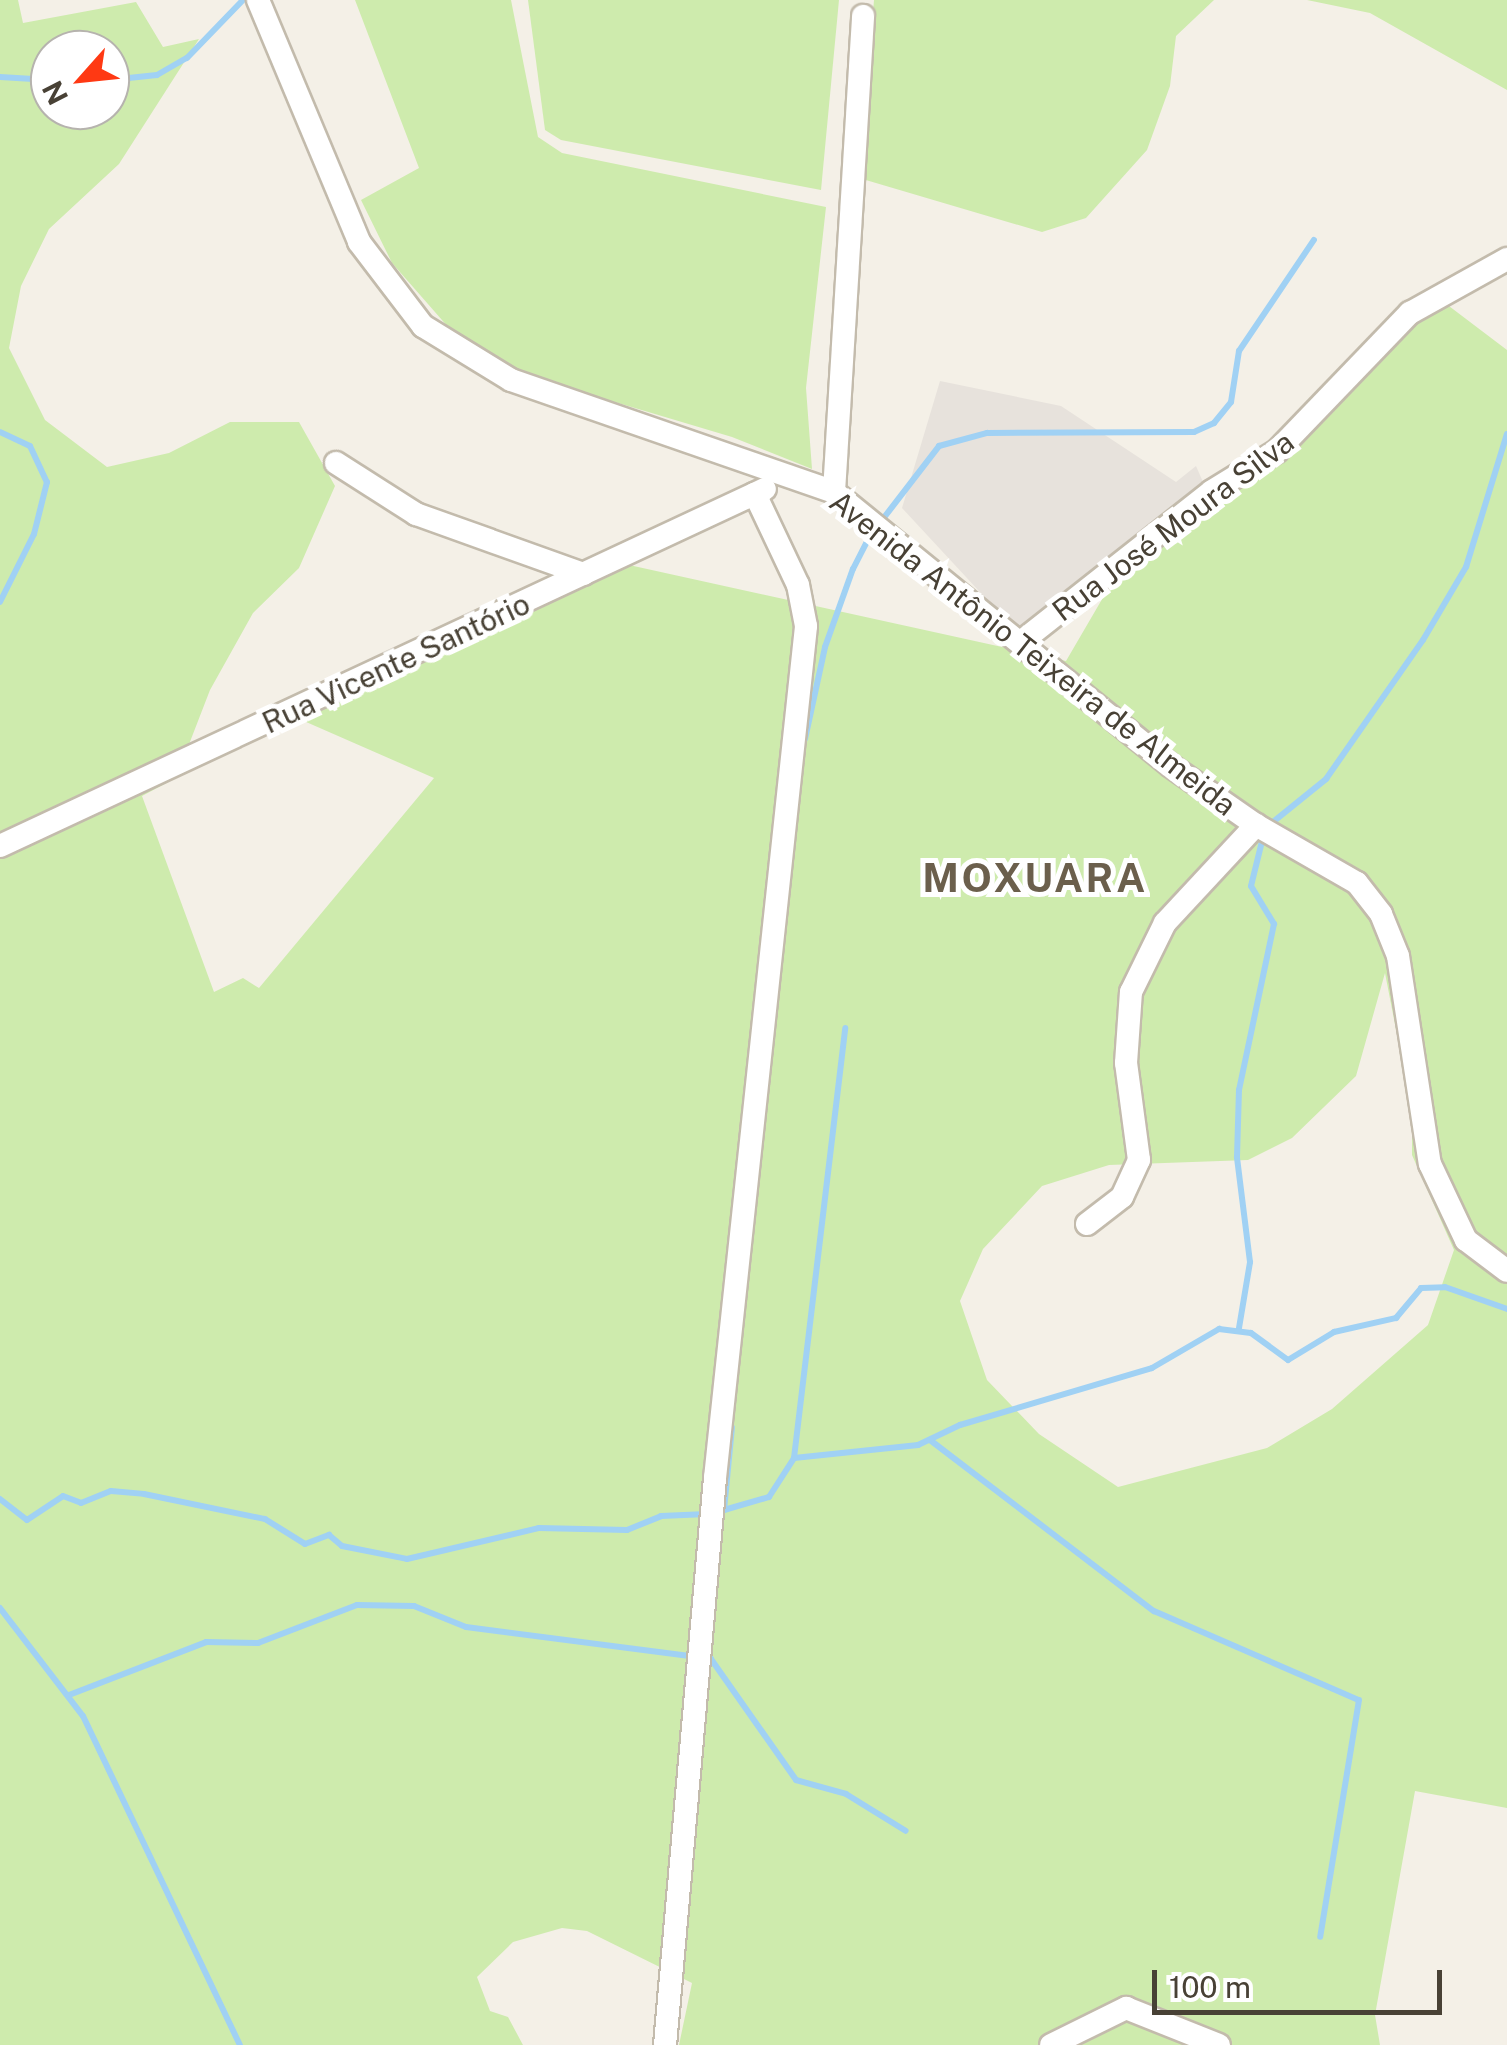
<!DOCTYPE html>
<html>
<head>
<meta charset="utf-8">
<style>
	body { margin:0 }
	#map { position:relative; width:1507px; height:2045px; overflow:hidden; background:#f4f0e7; font-family:"Public Sans",sans-serif }
	div>[style] { position:absolute }
	[style*='--x'] { left:calc(var(--x)*1px); top:calc(var(--y)*1px); width:calc(var(--w)*1px); rotate:calc(var(--a)*1deg) }
	.industrial>* { inset:0; background:#e7e2dc }
	.green>* { inset:0; background:#ceebad }
	.stream>* { height:6px; margin:-3px; padding:0 3px; transform-origin:3px; border-radius:3px; background:#a0d1f4 }
	.roads { filter:drop-shadow(2px 0 #c3bbac) drop-shadow(-2px 0 #c3bbac) drop-shadow(0 2px #c3bbac) drop-shadow(0 -2px #c3bbac) }
	.minor>* { height:22px; margin:-11px; padding:0 11px; transform-origin:11px; border-radius:11px; background:#fff }
	span { translate:-50% -50%; white-space:nowrap; text-align:center; line-height:1.15; -webkit-text-stroke:10px #fff; paint-order:stroke }
	.street-label { font-size:30px; color:#484135 }
	.district-label { font-size:40px; color:#6b5f4c; font-weight:700; letter-spacing:2.5px }
	.north { position:absolute; left:30px; top:30px; width:100px; height:100px; box-sizing:border-box; background:#fff; border:2px solid #b6b3ae; border-radius:50%; rotate:243deg; font-size:28px; font-weight:700; line-height:40px; text-align:center; color:#484135 }
	.north::after { content:''; display:block; margin:auto; width:35px; height:45px; background:#ff3913; clip-path:polygon(50% 0,100% 100%,50% 72%,0 100%) }
	.scale { position:absolute; left:1152px; top:1970px; width:290px; height:45px; box-sizing:border-box; border:5px solid #484135; border-top:0; padding-left:12px; font-size:30px; line-height:35px; white-space:nowrap; color:#484135; -webkit-text-stroke:8px #fff; paint-order:stroke }
</style>
</head>
<body>
<div id="map">
	<div class="industrial">
		<i style="clip-path:polygon(940px 381px,1061px 406px,1176px 482px,1196px 466px,1203px 482px,1017px 632px,902px 508px)"></i>
	</div>
	<div class="green">
		<i style="clip-path:polygon(evenodd,0 0,18px 0,23px 23px,136px 2px,163px 47px,199px 39px,119px 164px,49px 229px,21px 286px,9px 348px,45px 420px,107px 467px,169px 453px,230px 422px,299px 422px,335px 486px,299px 568px,253px 613px,210px 690px,176px 778px,142px 796px,214px 992px,243px 978px,259px 988px,434px 778px,297px 718px,629px 565px,1066px 661px,1122px 565px,1441px 300px,1507px 350px,1507px 1808px,1415px 1791px,1375px 2015px,1380px 2045px,679px 2045px,692px 1983px,587px 1931px,562px 1928px,513px 1942px,477px 1977px,490px 2011px,508px 2017px,523px 2045px,0 2045px,0 0,50px 50px,110px 50px,110px 110px,50px 110px,50px 50px,0 0,1385px 973px,1412px 1112px,1412px 1155px,1454px 1250px,1428px 1325px,1332px 1409px,1267px 1448px,1118px 1487px,1039px 1434px,987px 1380px,960px 1301px,983px 1249px,1042px 1186px,1109px 1165px,1248px 1160px,1292px 1138px,1356px 1076px,1385px 973px)"></i>
		<i style="clip-path:polygon(355px 0,511px 0,538px 137px,562px 153px,826px 207px,806px 388px,812px 469px,732px 437px,521px 374px,456px 336px,392px 263px,361px 200px,419px 168px)"></i>
		<i style="clip-path:polygon(528px 0,839px 0,821px 190px,561px 140px,545px 130px)"></i>
		<i style="clip-path:polygon(874px 0,1214px 0,1176px 36px,1170px 86px,1147px 150px,1086px 218px,1042px 232px,859px 178px)"></i>
		<i style="clip-path:polygon(1307px 0,1507px 0,1507px 90px,1370px 13px)"></i>
	</div>
	<div class="stream">
		<i style="--x:0;--y:77;--w:50;--a:3.4"></i>
		<i style="--x:110;--y:80;--w:47;--a:-6.1"></i>
		<i style="--x:157;--y:75;--w:34;--a:-30"></i>
		<i style="--x:187;--y:58;--w:81;--a:-46"></i>
		<i style="--x:0;--y:432;--w:33;--a:25"></i>
		<i style="--x:30;--y:446;--w:40;--a:65"></i>
		<i style="--x:47;--y:482;--w:54;--a:104"></i>
		<i style="--x:34;--y:534;--w:76;--a:116.6"></i>
		<i style="--x:805;--y:739;--w:94;--a:-77.7"></i>
		<i style="--x:825;--y:647;--w:83;--a:-70.3"></i>
		<i style="--x:853;--y:569;--w:36;--a:-63"></i>
		<i style="--x:869;--y:537;--w:115;--a:-52.4"></i>
		<i style="--x:939;--y:446;--w:50;--a:-15.2"></i>
		<i style="--x:987;--y:433;--w:207;--a:-0.3"></i>
		<i style="--x:1194;--y:432;--w:22;--a:-24"></i>
		<i style="--x:1214;--y:423;--w:27;--a:-51"></i>
		<i style="--x:1231;--y:402;--w:52;--a:-81.1"></i>
		<i style="--x:1239;--y:351;--w:134;--a:-56"></i>
		<i style="--x:1268;--y:826;--w:75;--a:-39"></i>
		<i style="--x:1326;--y:779;--w:169;--a:-55.1"></i>
		<i style="--x:1423;--y:640;--w:85;--a:-59.5"></i>
		<i style="--x:1466;--y:567;--w:139;--a:-72.9"></i>
		<i style="--x:1239;--y:1328;--w:67;--a:-80.5"></i>
		<i style="--x:1250;--y:1262;--w:106;--a:-97.1"></i>
		<i style="--x:1237;--y:1157;--w:67;--a:-88.3"></i>
		<i style="--x:1239;--y:1090;--w:170;--a:-78.1"></i>
		<i style="--x:1274;--y:924;--w:44;--a:-121.2"></i>
		<i style="--x:1251;--y:886;--w:50;--a:-76.2"></i>
		<i style="--x:930;--y:1440;--w:282;--a:37.4"></i>
		<i style="--x:1154;--y:1611;--w:223;--a:23.5"></i>
		<i style="--x:1359;--y:1700;--w:240;--a:99.3"></i>
		<i style="--x:794;--y:1458;--w:125;--a:-6"></i>
		<i style="--x:918;--y:1445;--w:47;--a:-25.5"></i>
		<i style="--x:960;--y:1425;--w:200;--a:-16.5"></i>
		<i style="--x:1152;--y:1368;--w:78;--a:-30.2"></i>
		<i style="--x:1219;--y:1329;--w:32;--a:7"></i>
		<i style="--x:1251;--y:1333;--w:46;--a:36.1"></i>
		<i style="--x:1288;--y:1360;--w:54;--a:-31.3"></i>
		<i style="--x:1334;--y:1332;--w:64;--a:-12.7"></i>
		<i style="--x:1396;--y:1318;--w:39;--a:-50"></i>
		<i style="--x:1421;--y:1288;--w:24;--a:-2"></i>
		<i style="--x:1445;--y:1287;--w:66;--a:19.5"></i>
		<i style="--x:0;--y:1499;--w:34;--a:38"></i>
		<i style="--x:27;--y:1520;--w:43;--a:-33.7"></i>
		<i style="--x:63;--y:1496;--w:19;--a:21"></i>
		<i style="--x:81;--y:1503;--w:32;--a:-22"></i>
		<i style="--x:111;--y:1491;--w:33;--a:5"></i>
		<i style="--x:144;--y:1494;--w:124;--a:11.7"></i>
		<i style="--x:265;--y:1519;--w:47;--a:32"></i>
		<i style="--x:305;--y:1544;--w:26;--a:-21"></i>
		<i style="--x:329;--y:1535;--w:17;--a:40"></i>
		<i style="--x:342;--y:1546;--w:66;--a:11.3"></i>
		<i style="--x:407;--y:1559;--w:136;--a:-13.2"></i>
		<i style="--x:539;--y:1528;--w:88;--a:1.3"></i>
		<i style="--x:627;--y:1530;--w:37;--a:-22"></i>
		<i style="--x:661;--y:1516;--w:46;--a:-2.5"></i>
		<i style="--x:724;--y:1510;--w:83;--a:-84.5"></i>
		<i style="--x:724;--y:1510;--w:47;--a:-16.1"></i>
		<i style="--x:769;--y:1497;--w:46;--a:-57.3"></i>
		<i style="--x:794;--y:1458;--w:433;--a:-83.2"></i>
		<i style="--x:0;--y:1608;--w:136;--a:52.5"></i>
		<i style="--x:83;--y:1716;--w:365;--a:64.5"></i>
		<i style="--x:69;--y:1695;--w:147;--a:-21.1"></i>
		<i style="--x:206;--y:1642;--w:52;--a:1.1"></i>
		<i style="--x:258;--y:1643;--w:106;--a:-21"></i>
		<i style="--x:357;--y:1605;--w:57;--a:1"></i>
		<i style="--x:414;--y:1606;--w:56;--a:22"></i>
		<i style="--x:466;--y:1627;--w:247;--a:7.4"></i>
		<i style="--x:711;--y:1659;--w:148;--a:54.9"></i>
		<i style="--x:796;--y:1780;--w:52;--a:15.6"></i>
		<i style="--x:846;--y:1794;--w:70;--a:31.7"></i>
	</div>
	<div class="roads">
		<div class="minor">
			<i style="--x:258;--y:0;--w:262;--a:67.3"></i>
			<i style="--x:359;--y:242;--w:106;--a:52.7"></i>
			<i style="--x:423;--y:326;--w:103;--a:31.5"></i>
			<i style="--x:511;--y:380;--w:342;--a:19.1"></i>
			<i style="--x:834;--y:492;--w:434;--a:39.1"></i>
			<i style="--x:1171;--y:766;--w:103;--a:34.8"></i>
			<i style="--x:1256;--y:825;--w:116;--a:29.9"></i>
			<i style="--x:1357;--y:883;--w:39;--a:52"></i>
			<i style="--x:1381;--y:914;--w:45;--a:68"></i>
			<i style="--x:1398;--y:956;--w:210;--a:81.3"></i>
			<i style="--x:1430;--y:1164;--w:84;--a:64.7"></i>
			<i style="--x:1466;--y:1240;--w:51;--a:37.1"></i>
			<i style="--x:336;--y:463;--w:95;--a:32.5"></i>
			<i style="--x:416;--y:514;--w:178;--a:19.7"></i>
			<i style="--x:834;--y:492;--w:477;--a:-86.5"></i>
			<i style="--x:1021;--y:642;--w:243;--a:-38.3"></i>
			<i style="--x:1212;--y:491;--w:76;--a:-31.6"></i>
			<i style="--x:1277;--y:451;--w:192;--a:-46.1"></i>
			<i style="--x:1410;--y:313;--w:111;--a:-29.1"></i>
			<i style="--x:0;--y:846;--w:844;--a:-25.02"></i>
			<i style="--x:1087;--y:1224;--w:44;--a:-37.6"></i>
			<i style="--x:1122;--y:1197;--w:41;--a:-65.3"></i>
			<i style="--x:1139;--y:1160;--w:98;--a:-97.6"></i>
			<i style="--x:1126;--y:1063;--w:71;--a:-86"></i>
			<i style="--x:1131;--y:992;--w:77;--a:-63.8"></i>
			<i style="--x:1165;--y:923;--w:134;--a:-47.1"></i>
			<i style="--x:665;--y:2045;--w:569;--a:-84.96"></i>
			<i style="--x:715;--y:1478;--w:857;--a:-83.9"></i>
			<i style="--x:806;--y:626;--w:42;--a:-101"></i>
			<i style="--x:798;--y:585;--w:101;--a:-115.3"></i>
			<i style="--x:1051;--y:2045;--w:84;--a:-26.3"></i>
			<i style="--x:1126;--y:2008;--w:100;--a:21.7"></i>
		</div>
	</div>
	<div class="street-label">
		<span style="left:1173px;top:526px;rotate:-37deg">Rua José Moura Silva</span>
		<span style="left:1033px;top:653px;rotate:38deg">Avenida Antônio Teixeira de Almeida</span>
		<span style="left:396px;top:663px;rotate:-25deg">Rua Vicente Santório</span>
	</div>
	<div class="district-label">
		<span style="left:1035px;top:878px">MOXUARA</span>
	</div>
	<div class="north">N</div>
	<div class="scale">100 m</div>
</div>
</body>
</html>
